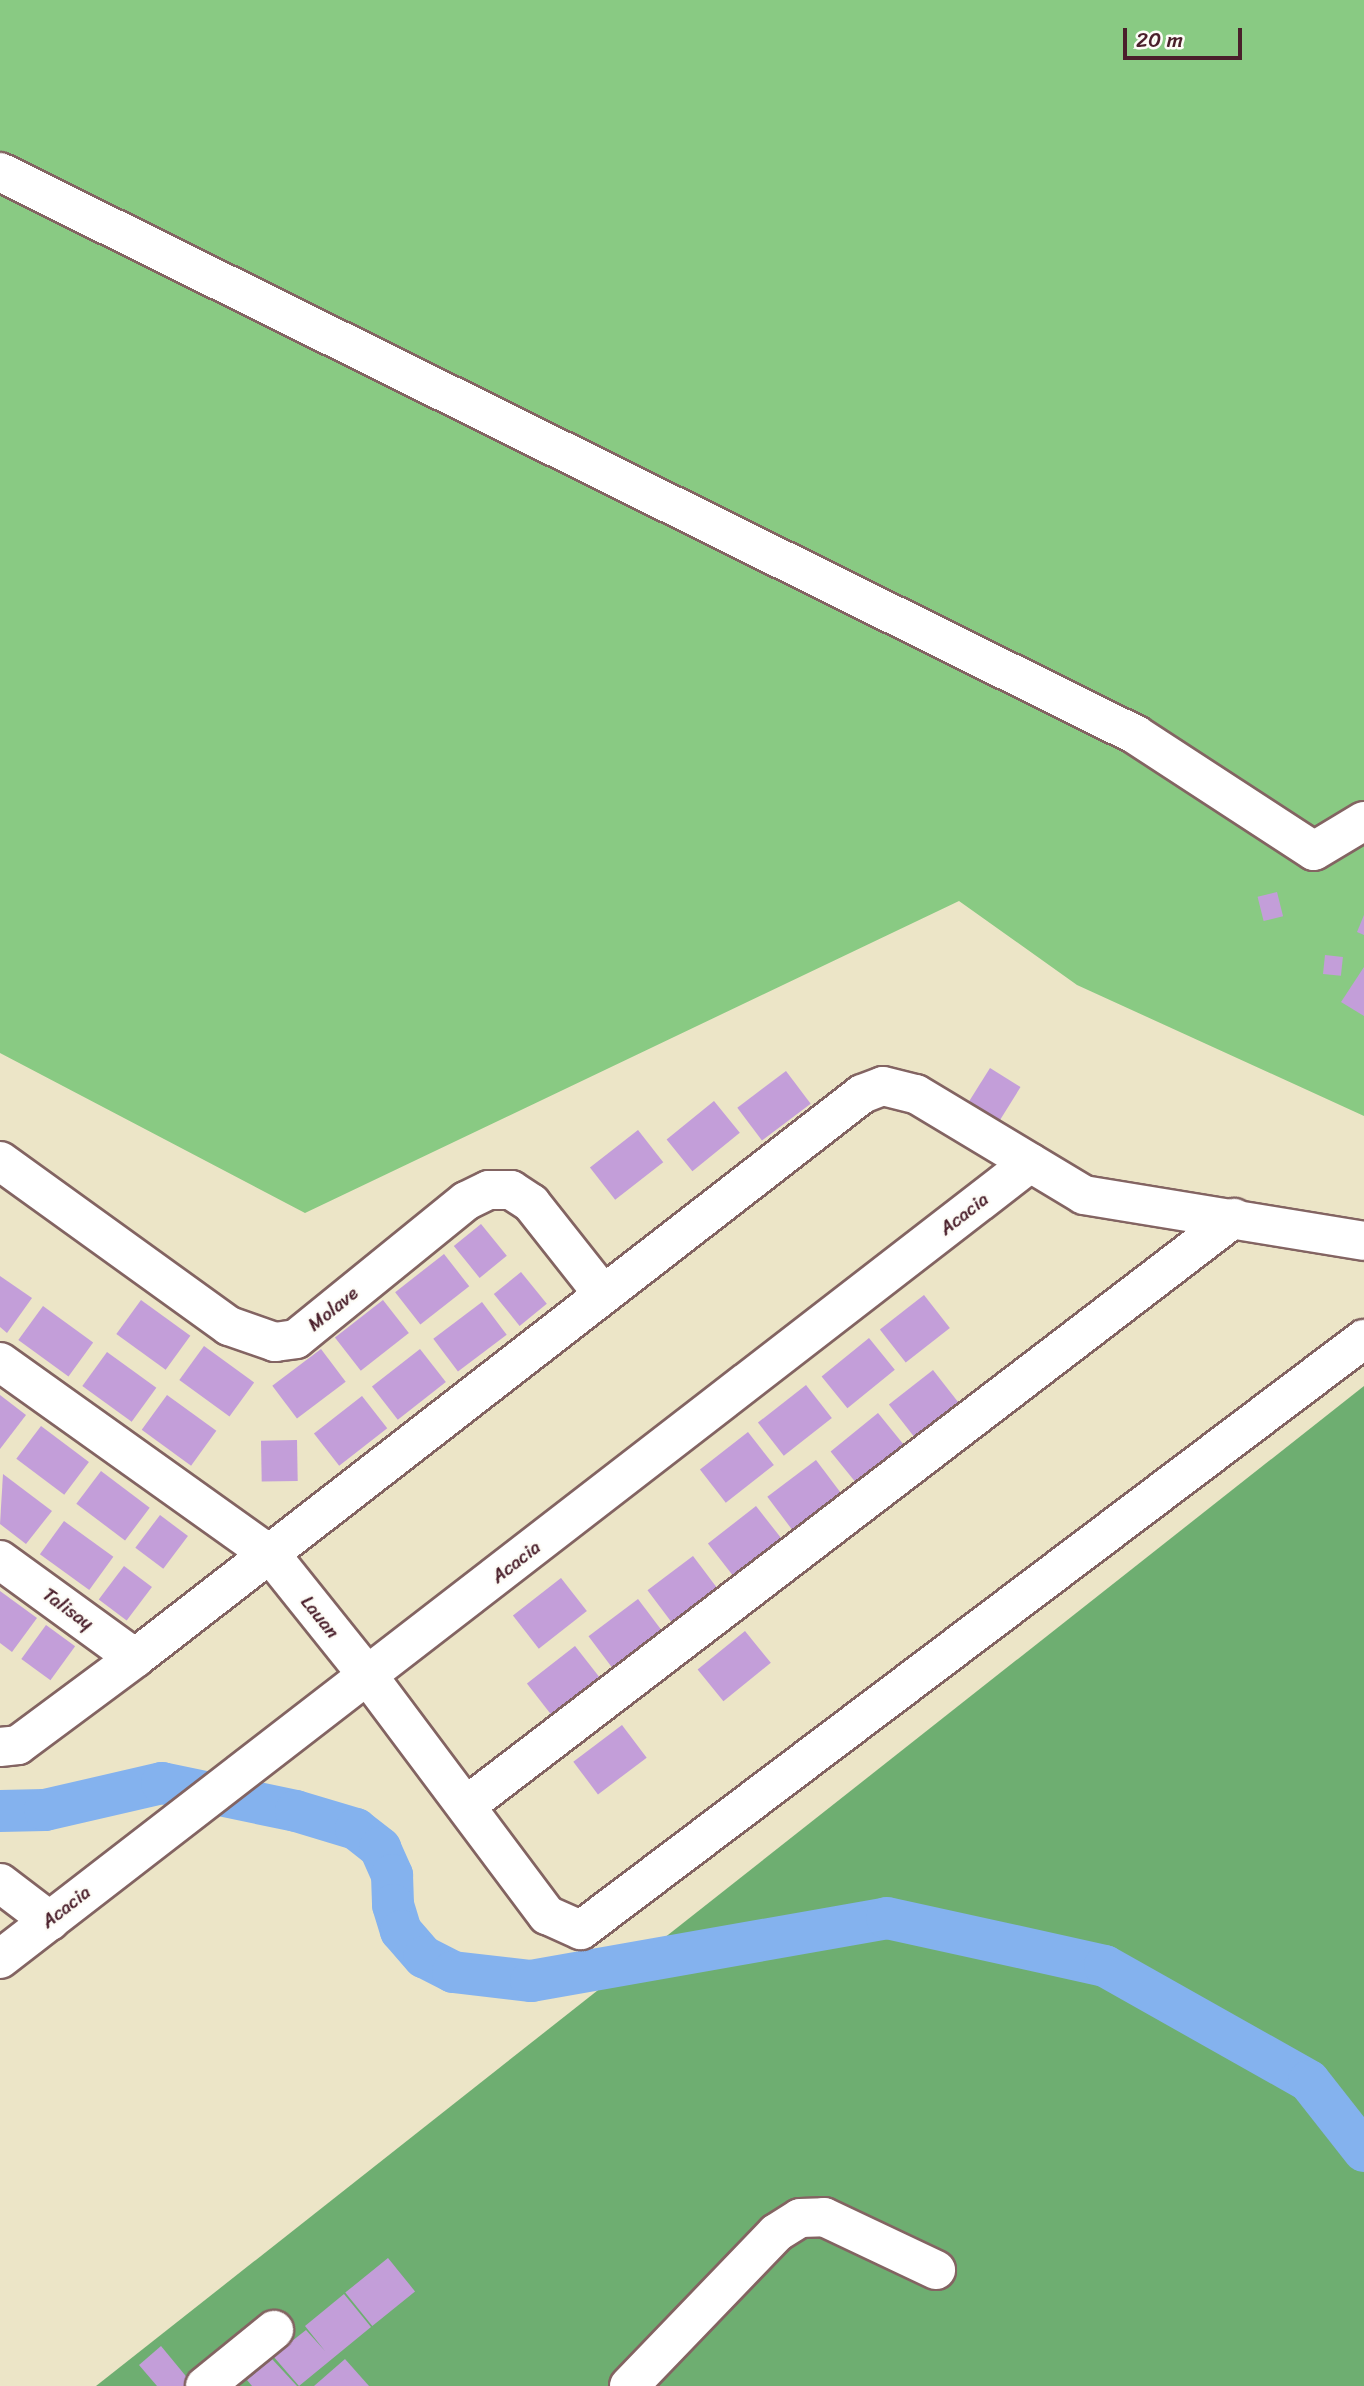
<!DOCTYPE html>
<html>
<head>
<meta charset="utf-8">
<style>
	body { margin:0 }
	#map { position:relative; width:1364px; height:2386px; overflow:hidden; background:#ece5c7; font-family:Sriracha,sans-serif }
	div>[style] { position:absolute }
	[style*='--x'] { left:calc(var(--x)*1px); top:calc(var(--y)*1px); width:calc(var(--w)*1px); rotate:calc(var(--a)*1deg) }
	.green>* { inset:0; background:#89ca83 }
	.forest>* { inset:0; background:#6eae71 }
	.canal>* { height:42px; margin:-21px; padding:0 21px; transform-origin:21px; border-radius:21px; background:#84b2ee }
	.building>* { inset:0; background:#c39ed9; transform-origin:0 0 }
	.roads { filter:drop-shadow(2px 0 #836462) drop-shadow(-2px 0 #836462) drop-shadow(0 2px #836462) drop-shadow(0 -2px #836462) }
	.street>* { height:38px; margin:-19px; padding:0 19px; transform-origin:19px; border-radius:19px; background:#fff }
	span { translate:-50% -50%; white-space:nowrap; text-align:center; line-height:1.15; -webkit-text-stroke:5px #fdfcf7; paint-order:stroke }
	.street-label { font-size:19px; color:#4a1f2b }
	.scale { position:absolute; left:1123px; top:28px; width:119px; height:32px; box-sizing:border-box; border:4px solid #4a1f2b; border-top:0; padding-left:9px; font-size:21px; line-height:24px; white-space:nowrap; color:#4a1f2b; -webkit-text-stroke:5px #fdfcf7; paint-order:stroke }
</style>
</head>
<body>
<div id="map">
	<div class="green">
		<i style="clip-path:polygon(0 0,1364px 0,1364px 1116px,1077px 985px,959px 901px,305px 1213px,0 1053px)"></i>
	</div>
	<div class="forest">
		<i style="clip-path:polygon(1364px 1386px,1364px 2386px,96px 2386px)"></i>
	</div>
	<div class="canal">
		<i style="--x:0;--y:1811;--w:45;--a:-1.3"></i>
		<i style="--x:45;--y:1810;--w:120;--a:-13"></i>
		<i style="--x:162;--y:1783;--w:137;--a:11.8"></i>
		<i style="--x:296;--y:1811;--w:63;--a:16.7"></i>
		<i style="--x:356;--y:1829;--w:31;--a:38"></i>
		<i style="--x:380;--y:1848;--w:30;--a:66"></i>
		<i style="--x:392;--y:1875;--w:30;--a:88"></i>
		<i style="--x:393;--y:1905;--w:27;--a:73"></i>
		<i style="--x:401;--y:1931;--w:35;--a:49"></i>
		<i style="--x:424;--y:1957;--w:33;--a:27"></i>
		<i style="--x:453;--y:1972;--w:79;--a:6.6"></i>
		<i style="--x:531;--y:1981;--w:362;--a:-10"></i>
		<i style="--x:887;--y:1918;--w:223;--a:12.4"></i>
		<i style="--x:1105;--y:1966;--w:234;--a:29.4"></i>
		<i style="--x:1309;--y:2081;--w:89;--a:51.8"></i>
	</div>
	<div class="building">
		<i style="left:1277px;top:892px;width:25px;height:20px;rotate:76deg"></i>
		<i style="clip-path:polygon(1364px 915px,1364px 935px,1357px 932px)"></i>
		<i style="left:1325px;top:955px;width:18px;height:19px;rotate:6deg"></i>
		<i style="clip-path:polygon(1364px 967px,1364px 1016px,1341px 1002px)"></i>
		<i style="left:990px;top:1068px;width:36px;height:42px;rotate:32deg"></i>
		<i style="left:786px;top:1071px;width:41px;height:61px;rotate:53deg"></i>
		<i style="left:714px;top:1101px;width:41px;height:61px;rotate:51deg"></i>
		<i style="left:638px;top:1130px;width:41px;height:61px;rotate:52deg"></i>
		<i style="left:481px;top:1224px;width:41px;height:35px;rotate:51deg"></i>
		<i style="left:444px;top:1254px;width:41px;height:62px;rotate:52deg"></i>
		<i style="left:521px;top:1272px;width:41px;height:35px;rotate:51deg"></i>
		<i style="clip-path:polygon(0 1276px,32px 1298px,7px 1333px,0 1327px)"></i>
		<i style="left:924px;top:1295px;width:42px;height:56px;rotate:52deg"></i>
		<i style="left:141px;top:1300px;width:61px;height:42px;rotate:36deg"></i>
		<i style="left:383px;top:1300px;width:42px;height:61px;rotate:52deg"></i>
		<i style="left:482px;top:1302px;width:41px;height:61px;rotate:53deg"></i>
		<i style="left:43px;top:1306px;width:62px;height:42px;rotate:36deg"></i>
		<i style="left:869px;top:1338px;width:41px;height:61px;rotate:51deg"></i>
		<i style="left:204px;top:1346px;width:62px;height:42px;rotate:36deg"></i>
		<i style="left:321px;top:1349px;width:41px;height:61px;rotate:53deg"></i>
		<i style="left:420px;top:1349px;width:42px;height:61px;rotate:52deg"></i>
		<i style="left:107px;top:1352px;width:61px;height:42px;rotate:36deg"></i>
		<i style="left:933px;top:1370px;width:41px;height:56px;rotate:52deg"></i>
		<i style="left:806px;top:1385px;width:42px;height:61px;rotate:52deg"></i>
		<i style="clip-path:polygon(0 1395px,26px 1415px,0 1449px)"></i>
		<i style="left:167px;top:1395px;width:61px;height:43px;rotate:36deg"></i>
		<i style="left:362px;top:1396px;width:41px;height:61px;rotate:52deg"></i>
		<i style="left:878px;top:1413px;width:41px;height:61px;rotate:51deg"></i>
		<i style="left:41px;top:1426px;width:60px;height:41px;rotate:37deg"></i>
		<i style="left:748px;top:1432px;width:42px;height:61px;rotate:52deg"></i>
		<i style="left:297px;top:1440px;width:41px;height:36px;rotate:89deg"></i>
		<i style="left:816px;top:1460px;width:41px;height:61px;rotate:53deg"></i>
		<i style="left:101px;top:1471px;width:61px;height:41px;rotate:37deg"></i>
		<i style="clip-path:polygon(3px 1474px,52px 1511px,26px 1544px,0 1524px)"></i>
		<i style="left:756px;top:1506px;width:42px;height:61px;rotate:52deg"></i>
		<i style="left:160px;top:1515px;width:35px;height:41px;rotate:37deg"></i>
		<i style="left:64px;top:1521px;width:61px;height:41px;rotate:36deg"></i>
		<i style="left:693px;top:1556px;width:41px;height:57px;rotate:53deg"></i>
		<i style="left:124px;top:1566px;width:35px;height:42px;rotate:37deg"></i>
		<i style="left:561px;top:1578px;width:42px;height:61px;rotate:52deg"></i>
		<i style="clip-path:polygon(0 1591px,37px 1618px,12px 1652px,0 1643px)"></i>
		<i style="left:638px;top:1599px;width:41px;height:62px;rotate:53deg"></i>
		<i style="left:46px;top:1625px;width:36px;height:42px;rotate:36deg"></i>
		<i style="left:745px;top:1631px;width:41px;height:61px;rotate:51deg"></i>
		<i style="left:575px;top:1646px;width:42px;height:61px;rotate:52deg"></i>
		<i style="left:622px;top:1725px;width:41px;height:61px;rotate:53deg"></i>
		<i style="left:388px;top:2258px;width:43px;height:55px;rotate:51deg"></i>
		<i style="clip-path:polygon(344px 2294px,371px 2327px,299px 2386px,273px 2356px,306px 2330px,325px 2351px,305px 2326px)"></i>
		<i style="clip-path:polygon(161px 2346px,194px 2386px,157px 2386px,139px 2365px)"></i>
		<i style="clip-path:polygon(272px 2359px,297px 2386px,252px 2386px,247px 2380px)"></i>
		<i style="clip-path:polygon(345px 2359px,369px 2386px,314px 2386px)"></i>
	</div>
	<div class="roads">
		<div class="street">
			<i style="--x:0;--y:172;--w:1268;--a:26.36"></i>
			<i style="--x:1136;--y:735;--w:212;--a:33.1"></i>
			<i style="--x:1314;--y:851;--w:58;--a:-31"></i>
			<i style="--x:0;--y:1161;--w:282;--a:35.8"></i>
			<i style="--x:229;--y:1326;--w:49;--a:19.2"></i>
			<i style="--x:275;--y:1342;--w:21;--a:-8"></i>
			<i style="--x:296;--y:1339;--w:219;--a:-39.1"></i>
			<i style="--x:466;--y:1201;--w:25;--a:-26"></i>
			<i style="--x:489;--y:1190;--w:22;--a:0"></i>
			<i style="--x:511;--y:1190;--w:24;--a:33"></i>
			<i style="--x:531;--y:1203;--w:115;--a:51.7"></i>
			<i style="--x:0;--y:1362;--w:333;--a:35.5"></i>
			<i style="--x:271;--y:1555;--w:155;--a:51.3"></i>
			<i style="--x:368;--y:1676;--w:299;--a:53.2"></i>
			<i style="--x:547;--y:1915;--w:37;--a:24"></i>
			<i style="--x:581;--y:1930;--w:981;--a:-37.05"></i>
			<i style="--x:0;--y:1560;--w:167;--a:36"></i>
			<i style="--x:0;--y:1747;--w:18;--a:-6"></i>
			<i style="--x:18;--y:1745;--w:146;--a:-36.6"></i>
			<i style="--x:135;--y:1658;--w:920;--a:-37.8"></i>
			<i style="--x:862;--y:1094;--w:22;--a:-21"></i>
			<i style="--x:883;--y:1086;--w:34;--a:14"></i>
			<i style="--x:916;--y:1094;--w:196;--a:31"></i>
			<i style="--x:1084;--y:1195;--w:284;--a:9.3"></i>
			<i style="--x:467;--y:1805;--w:966;--a:-37.43"></i>
			<i style="--x:0;--y:1883;--w:63;--a:37.2"></i>
			<i style="--x:0;--y:1959;--w:1302;--a:-37.7"></i>
			<i style="--x:205;--y:2386;--w:89;--a:-39.1"></i>
			<i style="--x:629;--y:2386;--w:212;--a:-46.1"></i>
			<i style="--x:776;--y:2233;--w:28;--a:-32"></i>
			<i style="--x:800;--y:2218;--w:24;--a:-2"></i>
			<i style="--x:824;--y:2217;--w:124;--a:25.3"></i>
		</div>
	</div>
	<div class="street-label">
		<span style="left:964px;top:1214px;rotate:-38deg">Acacia</span>
		<span style="left:333px;top:1309px;rotate:-39deg">Molave</span>
		<span style="left:516px;top:1562px;rotate:-38deg">Acacia</span>
		<span style="left:68px;top:1609px;rotate:36deg">Talisay</span>
		<span style="left:320px;top:1617px;rotate:51deg">Lauan</span>
		<span style="left:66px;top:1907px;rotate:-38deg">Acacia</span>
	</div>
	<div class="scale">20 m</div>
</div>
</body>
</html>
